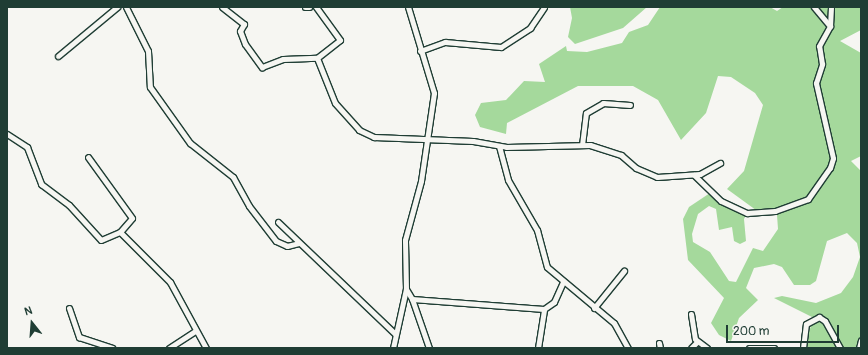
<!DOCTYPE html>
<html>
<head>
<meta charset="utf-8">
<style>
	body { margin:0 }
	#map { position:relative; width:868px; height:355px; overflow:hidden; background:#f6f6f2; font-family:Pangolin,sans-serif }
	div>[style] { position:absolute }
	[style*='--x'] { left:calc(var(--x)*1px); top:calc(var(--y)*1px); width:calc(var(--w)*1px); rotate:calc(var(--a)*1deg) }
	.green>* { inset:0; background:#a5d99c }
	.roads { filter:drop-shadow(1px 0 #1f3d34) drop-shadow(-1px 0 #1f3d34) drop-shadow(0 1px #1f3d34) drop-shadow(0 -1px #1f3d34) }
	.minor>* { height:5px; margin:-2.5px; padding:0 2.5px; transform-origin:2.5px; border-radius:2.5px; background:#f6f6f2 }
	span { translate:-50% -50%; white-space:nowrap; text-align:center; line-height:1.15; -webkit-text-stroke:3px #f6f6f2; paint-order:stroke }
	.frame { position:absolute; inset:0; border:8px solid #1f3d34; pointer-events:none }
	.north { position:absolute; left:12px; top:303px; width:40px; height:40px; -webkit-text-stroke:3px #f6f6f2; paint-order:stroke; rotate:343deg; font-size:11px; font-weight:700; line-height:16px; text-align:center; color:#1f3d34 }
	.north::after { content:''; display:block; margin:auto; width:14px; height:18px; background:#1f3d34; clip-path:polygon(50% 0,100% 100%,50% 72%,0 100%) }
	.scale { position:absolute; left:726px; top:325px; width:113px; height:18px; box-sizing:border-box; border:2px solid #1f3d34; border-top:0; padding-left:5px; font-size:12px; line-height:14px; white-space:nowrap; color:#1f3d34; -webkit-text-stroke:3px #f6f6f2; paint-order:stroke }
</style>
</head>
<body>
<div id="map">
	<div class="green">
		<i style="clip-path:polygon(570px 7px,647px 7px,623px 28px,575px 44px,568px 37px,572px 18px)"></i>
		<i style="clip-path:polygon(660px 7px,770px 7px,777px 11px,783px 7px,861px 7px,861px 30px,840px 41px,861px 53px,861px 156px,851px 161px,861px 171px,861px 348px,803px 348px,814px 318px,774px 298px,782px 296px,816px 303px,841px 293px,853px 277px,860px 257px,857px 243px,847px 233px,827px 241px,816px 281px,810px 285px,794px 285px,782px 267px,774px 264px,754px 268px,746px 288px,758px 300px,739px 318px,731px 341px,719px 335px,711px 323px,724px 298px,688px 260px,683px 219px,689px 207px,713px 191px,721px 201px,747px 213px,744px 219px,746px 241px,740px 244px,734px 241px,732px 227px,719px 230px,716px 209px,709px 206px,698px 214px,692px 234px,693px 242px,710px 252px,729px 281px,736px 282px,753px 248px,763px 251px,778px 229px,777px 215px,760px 213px,727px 189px,744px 171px,763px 105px,755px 93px,731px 77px,718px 76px,706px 113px,681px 140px,658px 100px,633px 86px,578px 86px,507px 123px,506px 134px,480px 127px,475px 115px,481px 103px,506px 100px,524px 81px,545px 82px,539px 64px,566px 46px,567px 51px,587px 52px,622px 43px,629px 32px,648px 25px)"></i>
	</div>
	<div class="roads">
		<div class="minor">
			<i style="--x:126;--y:7;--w:49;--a:63.4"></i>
			<i style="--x:148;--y:51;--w:36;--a:87"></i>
			<i style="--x:150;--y:87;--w:69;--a:54.5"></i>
			<i style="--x:190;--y:143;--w:55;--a:38.3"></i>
			<i style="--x:233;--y:177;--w:33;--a:61"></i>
			<i style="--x:249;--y:206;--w:44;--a:52.4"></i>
			<i style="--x:276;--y:241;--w:12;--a:24"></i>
			<i style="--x:287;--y:246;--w:12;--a:-14"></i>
			<i style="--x:222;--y:7;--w:28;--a:38"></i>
			<i style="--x:244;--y:24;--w:8;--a:120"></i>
			<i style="--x:240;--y:31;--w:14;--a:69"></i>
			<i style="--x:245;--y:44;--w:29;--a:54"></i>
			<i style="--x:262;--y:67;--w:22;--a:-21"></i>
			<i style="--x:283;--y:59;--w:34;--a:-2"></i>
			<i style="--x:317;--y:58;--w:29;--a:-38"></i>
			<i style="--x:340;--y:40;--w:41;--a:-126"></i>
			<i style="--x:305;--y:7;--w:4;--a:0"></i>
			<i style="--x:814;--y:7;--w:25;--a:50"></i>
			<i style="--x:420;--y:51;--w:27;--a:-20"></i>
			<i style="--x:445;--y:42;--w:56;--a:5.1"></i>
			<i style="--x:501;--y:47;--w:35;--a:-33"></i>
			<i style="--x:530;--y:28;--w:25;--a:-56"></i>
			<i style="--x:58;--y:56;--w:77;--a:-39.7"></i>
			<i style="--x:317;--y:58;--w:48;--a:68.2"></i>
			<i style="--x:335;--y:103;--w:36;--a:48"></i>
			<i style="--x:359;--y:130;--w:17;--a:25"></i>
			<i style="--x:374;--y:137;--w:99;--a:2.3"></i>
			<i style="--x:473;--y:141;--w:34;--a:10"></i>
			<i style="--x:506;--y:147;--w:84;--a:-1.4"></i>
			<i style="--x:590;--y:145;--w:33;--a:18"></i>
			<i style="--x:621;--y:155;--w:20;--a:41"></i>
			<i style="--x:636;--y:168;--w:23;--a:23"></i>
			<i style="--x:657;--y:177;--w:43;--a:-4"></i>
			<i style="--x:700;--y:174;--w:23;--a:-29"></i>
			<i style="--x:7;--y:134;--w:24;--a:33"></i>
			<i style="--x:27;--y:147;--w:40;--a:69"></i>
			<i style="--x:41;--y:184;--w:35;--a:37"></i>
			<i style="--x:69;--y:205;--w:47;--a:47.6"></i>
			<i style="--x:101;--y:240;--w:21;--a:-23"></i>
			<i style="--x:120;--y:232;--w:18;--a:-49"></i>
			<i style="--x:132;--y:218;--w:75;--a:-125.8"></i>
			<i style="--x:582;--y:145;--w:32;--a:-83"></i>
			<i style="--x:586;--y:113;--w:20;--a:-30"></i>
			<i style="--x:603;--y:103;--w:27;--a:4"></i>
			<i style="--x:499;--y:146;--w:35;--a:75"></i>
			<i style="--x:508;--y:180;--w:58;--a:59.9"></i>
			<i style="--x:537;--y:230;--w:38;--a:75"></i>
			<i style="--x:547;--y:267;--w:87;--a:39.9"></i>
			<i style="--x:614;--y:323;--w:29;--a:61"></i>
			<i style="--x:694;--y:175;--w:37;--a:44"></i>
			<i style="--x:721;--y:201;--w:29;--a:25"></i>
			<i style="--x:747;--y:213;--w:28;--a:-4"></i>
			<i style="--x:775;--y:211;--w:35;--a:-20"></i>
			<i style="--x:808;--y:199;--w:38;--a:-55"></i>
			<i style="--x:830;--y:168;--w:10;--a:-73"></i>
			<i style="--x:833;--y:158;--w:77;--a:-102.8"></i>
			<i style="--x:816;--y:83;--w:20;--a:-72"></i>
			<i style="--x:822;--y:64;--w:18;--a:-99"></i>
			<i style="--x:819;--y:46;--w:23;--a:-61"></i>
			<i style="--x:830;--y:26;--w:19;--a:-87"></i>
			<i style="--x:278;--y:222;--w:162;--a:43.7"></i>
			<i style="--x:120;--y:232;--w:71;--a:45"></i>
			<i style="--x:170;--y:282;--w:75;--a:61.4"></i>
			<i style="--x:406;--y:289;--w:12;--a:59"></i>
			<i style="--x:412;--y:299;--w:132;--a:4.3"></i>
			<i style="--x:544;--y:309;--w:12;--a:-35"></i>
			<i style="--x:554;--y:302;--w:22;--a:-66"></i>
			<i style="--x:412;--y:299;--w:52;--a:70.9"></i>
			<i style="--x:69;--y:308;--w:31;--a:71"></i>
			<i style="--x:79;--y:337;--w:35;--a:18"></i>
			<i style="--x:594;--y:308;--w:48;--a:-51"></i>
			<i style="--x:691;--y:314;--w:25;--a:81"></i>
			<i style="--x:695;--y:339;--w:15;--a:37"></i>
			<i style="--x:659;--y:343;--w:5;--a:79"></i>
			<i style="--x:169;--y:348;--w:31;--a:-33"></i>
			<i style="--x:393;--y:348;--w:60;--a:-77.6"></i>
			<i style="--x:406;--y:289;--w:49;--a:-91.2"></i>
			<i style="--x:405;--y:240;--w:61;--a:-74.8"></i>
			<i style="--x:421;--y:181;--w:89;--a:-81.6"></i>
			<i style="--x:434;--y:93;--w:90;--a:-106.8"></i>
			<i style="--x:538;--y:348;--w:39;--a:-81"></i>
			<i style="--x:691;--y:348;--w:8;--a:-45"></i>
			<i style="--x:749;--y:348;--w:25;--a:0"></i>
			<i style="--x:803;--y:348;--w:24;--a:-83"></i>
			<i style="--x:806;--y:324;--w:15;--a:-28"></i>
			<i style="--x:819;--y:317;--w:7;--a:34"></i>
			<i style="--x:825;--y:321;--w:31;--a:61"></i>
			<i style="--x:859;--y:348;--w:8;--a:-76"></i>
		</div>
	</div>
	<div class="frame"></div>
	<div class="north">N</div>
	<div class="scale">200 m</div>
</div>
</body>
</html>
